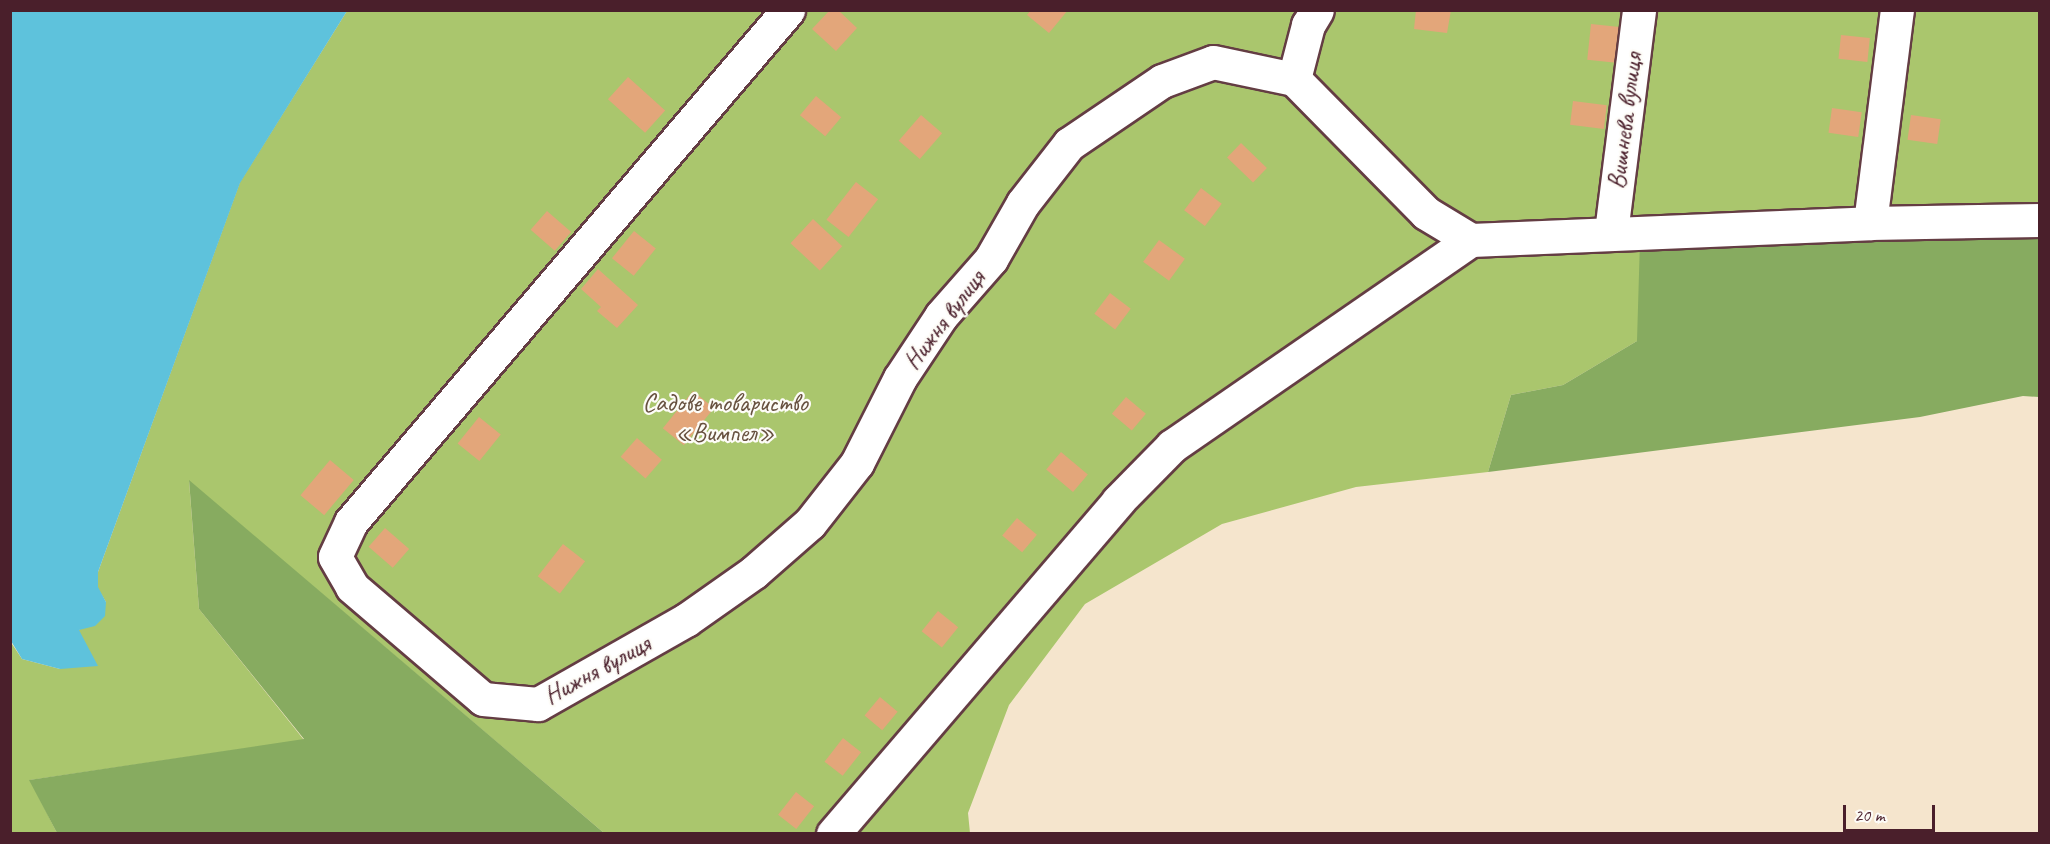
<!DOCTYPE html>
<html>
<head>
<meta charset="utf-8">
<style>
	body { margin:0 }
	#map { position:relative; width:2050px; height:844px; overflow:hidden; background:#f5e5cd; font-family:Caveat,sans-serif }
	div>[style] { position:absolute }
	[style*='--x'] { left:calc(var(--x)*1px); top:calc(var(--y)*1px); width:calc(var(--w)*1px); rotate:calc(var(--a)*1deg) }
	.green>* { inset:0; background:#aac66d }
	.forest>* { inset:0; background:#87ab60 }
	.water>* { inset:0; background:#5ec2dc }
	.building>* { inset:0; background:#e3a67a; transform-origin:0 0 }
	.roads { filter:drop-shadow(2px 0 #643d43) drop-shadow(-2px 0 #643d43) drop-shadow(0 2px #643d43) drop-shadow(0 -2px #643d43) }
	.minor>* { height:33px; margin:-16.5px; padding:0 16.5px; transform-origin:16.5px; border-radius:16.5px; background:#fff }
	span { translate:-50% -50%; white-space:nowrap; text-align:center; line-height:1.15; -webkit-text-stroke:4.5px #fdfcf7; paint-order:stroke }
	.street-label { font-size:26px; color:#4a1f2b }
	.park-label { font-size:26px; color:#67513f }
	.frame { position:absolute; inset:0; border:12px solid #4a1f2b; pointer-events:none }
	.scale { position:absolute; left:1843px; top:805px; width:92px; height:27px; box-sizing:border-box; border:3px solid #4a1f2b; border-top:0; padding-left:8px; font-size:18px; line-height:21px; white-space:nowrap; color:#4a1f2b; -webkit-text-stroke:4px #fdfcf7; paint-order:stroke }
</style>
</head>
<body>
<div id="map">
	<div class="green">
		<i style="clip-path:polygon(347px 11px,2039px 11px,2039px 236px,1637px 341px,1563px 385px,1511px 395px,1488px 472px,1356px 487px,1222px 524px,1085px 604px,1009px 705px,968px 813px,970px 833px,604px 833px,189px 481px,199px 609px,304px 740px,30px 780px,57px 833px,11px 833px,10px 641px,22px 659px,60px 669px,79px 630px,106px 602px,97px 587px,98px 572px,240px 182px)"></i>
	</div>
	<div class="forest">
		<i style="clip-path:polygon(2039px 231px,2039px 397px,2023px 396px,1920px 417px,1488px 472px,1511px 395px,1563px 385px,1637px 341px,1640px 240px)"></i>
		<i style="clip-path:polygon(189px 480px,604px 833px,57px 833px,29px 780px,304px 739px,199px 609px)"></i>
	</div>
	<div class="water">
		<i style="clip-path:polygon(11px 10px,347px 11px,240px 183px,98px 572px,98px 587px,106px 602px,105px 616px,95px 626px,79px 630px,98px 666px,60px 669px,22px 659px,11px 641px)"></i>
	</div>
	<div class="building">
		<i style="clip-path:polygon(830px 10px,838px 10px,857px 28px,836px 51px,812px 29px)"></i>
		<i style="clip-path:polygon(1031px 10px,1068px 10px,1049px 33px,1027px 15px)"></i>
		<i style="clip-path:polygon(1416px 10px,1451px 10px,1447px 33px,1414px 29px)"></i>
		<i style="left:1591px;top:24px;width:29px;height:36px;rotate:6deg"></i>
		<i style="left:1841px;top:35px;width:29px;height:24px;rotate:6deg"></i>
		<i style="left:628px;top:77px;width:50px;height:30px;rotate:42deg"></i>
		<i style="left:816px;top:96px;width:33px;height:25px;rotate:40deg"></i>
		<i style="left:1573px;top:101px;width:34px;height:24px;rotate:7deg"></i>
		<i style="left:1832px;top:108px;width:30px;height:25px;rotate:8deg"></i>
		<i style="left:921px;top:115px;width:28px;height:34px;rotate:41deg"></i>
		<i style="left:1911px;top:115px;width:30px;height:25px;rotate:8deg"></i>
		<i style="left:1241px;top:143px;width:36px;height:20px;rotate:44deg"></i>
		<i style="left:856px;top:182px;width:28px;height:48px;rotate:38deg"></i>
		<i style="left:1201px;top:188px;width:26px;height:28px;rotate:37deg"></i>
		<i style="left:547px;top:211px;width:32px;height:25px;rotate:41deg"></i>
		<i style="left:813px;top:219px;width:40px;height:33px;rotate:43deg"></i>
		<i style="left:634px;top:231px;width:28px;height:35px;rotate:39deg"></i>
		<i style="left:1159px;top:240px;width:32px;height:27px;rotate:36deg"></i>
		<i style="clip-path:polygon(598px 269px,638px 305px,617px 328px,597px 311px,601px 307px,581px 289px)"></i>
		<i style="left:1110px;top:293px;width:26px;height:26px;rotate:37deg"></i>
		<i style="left:693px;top:391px;width:27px;height:48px;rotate:39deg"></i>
		<i style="left:1126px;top:397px;width:26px;height:22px;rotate:40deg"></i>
		<i style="left:479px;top:417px;width:28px;height:34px;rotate:39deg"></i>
		<i style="left:637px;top:438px;width:33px;height:25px;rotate:41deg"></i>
		<i style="left:1061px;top:452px;width:35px;height:23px;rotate:40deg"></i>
		<i style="left:330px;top:460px;width:31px;height:46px;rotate:40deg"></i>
		<i style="left:1017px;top:518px;width:26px;height:23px;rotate:40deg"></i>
		<i style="left:385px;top:528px;width:32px;height:25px;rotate:41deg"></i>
		<i style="left:563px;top:544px;width:28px;height:41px;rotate:38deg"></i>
		<i style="left:938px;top:611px;width:26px;height:26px;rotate:39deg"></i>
		<i style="left:880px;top:697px;width:23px;height:24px;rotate:40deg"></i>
		<i style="left:843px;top:738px;width:23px;height:30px;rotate:38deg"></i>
		<i style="left:796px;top:792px;width:23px;height:29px;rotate:38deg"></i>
	</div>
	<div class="roads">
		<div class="minor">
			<i style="--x:788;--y:10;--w:673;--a:130.48"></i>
			<i style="--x:351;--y:522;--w:38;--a:115"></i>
			<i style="--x:335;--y:557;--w:34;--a:60"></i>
			<i style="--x:352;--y:587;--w:172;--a:40.5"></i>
			<i style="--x:483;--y:699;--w:55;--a:5.2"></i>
			<i style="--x:538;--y:704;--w:170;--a:-29.6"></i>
			<i style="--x:686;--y:620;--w:83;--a:-35.2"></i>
			<i style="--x:754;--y:572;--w:74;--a:-41.2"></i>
			<i style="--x:810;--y:523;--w:76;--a:-51.9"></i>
			<i style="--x:857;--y:463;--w:95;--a:-63.2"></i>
			<i style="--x:900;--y:378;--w:74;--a:-56.5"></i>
			<i style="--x:941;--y:316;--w:76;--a:-48.7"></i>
			<i style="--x:991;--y:259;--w:64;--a:-60.3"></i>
			<i style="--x:1023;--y:203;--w:75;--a:-52.1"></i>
			<i style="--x:1069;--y:144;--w:112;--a:-34.1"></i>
			<i style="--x:1162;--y:81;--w:54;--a:-20.4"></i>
			<i style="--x:1213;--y:62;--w:83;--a:11.9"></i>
			<i style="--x:1294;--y:79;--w:56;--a:-75.5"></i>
			<i style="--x:1308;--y:25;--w:17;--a:-59"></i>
			<i style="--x:1294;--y:79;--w:188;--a:45.4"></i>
			<i style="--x:1426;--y:213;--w:52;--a:31"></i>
			<i style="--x:1870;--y:223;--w:215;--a:-82.8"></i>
			<i style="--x:1611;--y:232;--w:224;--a:-82.8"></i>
			<i style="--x:1471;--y:240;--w:399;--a:-2.4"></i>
			<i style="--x:1870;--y:223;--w:170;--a:-1"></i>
			<i style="--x:833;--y:834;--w:438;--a:-49.4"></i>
			<i style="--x:1118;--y:501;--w:77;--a:-45.5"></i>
			<i style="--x:1172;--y:446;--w:363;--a:-34.6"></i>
		</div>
	</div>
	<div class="street-label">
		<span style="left:1625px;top:121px;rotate:-83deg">Вишнева вулиця</span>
		<span style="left:944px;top:320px;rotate:-53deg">Нижня вулиця</span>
		<span style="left:597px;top:670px;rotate:-29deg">Нижня вулиця</span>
	</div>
	<div class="park-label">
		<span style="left:725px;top:418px">Садове товариство<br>«Вимпел»</span>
	</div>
	<div class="frame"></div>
	<div class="scale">20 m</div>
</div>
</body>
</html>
